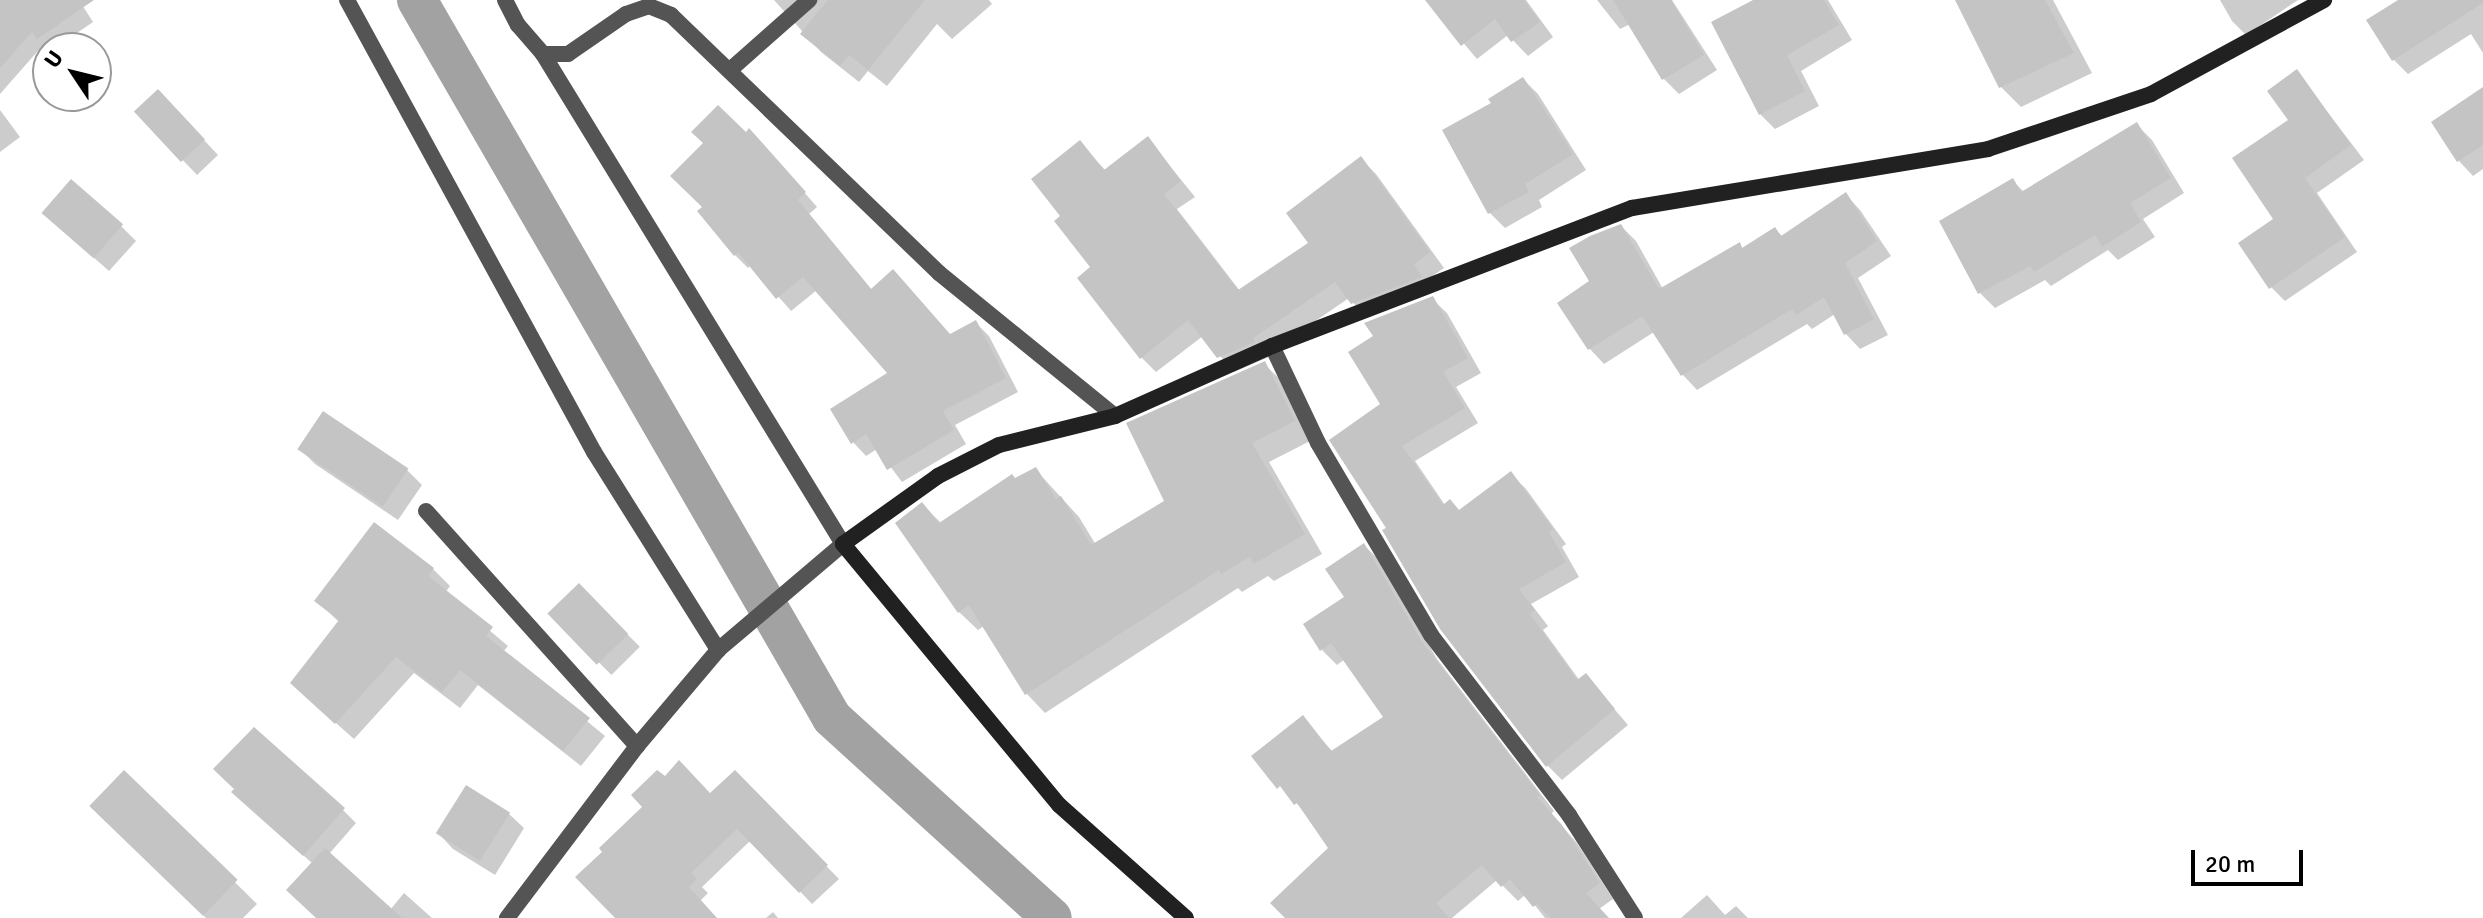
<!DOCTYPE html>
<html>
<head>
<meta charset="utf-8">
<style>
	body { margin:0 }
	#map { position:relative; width:2483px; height:918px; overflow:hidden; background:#fff; font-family:Signika,sans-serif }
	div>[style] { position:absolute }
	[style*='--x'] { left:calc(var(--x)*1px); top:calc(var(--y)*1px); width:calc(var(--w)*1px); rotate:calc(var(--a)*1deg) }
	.shadow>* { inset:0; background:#0003; transform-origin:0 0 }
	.canal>* { height:40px; margin:-20px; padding:0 20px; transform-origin:20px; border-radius:20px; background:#a2a2a2 }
	.building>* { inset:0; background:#c4c4c4; transform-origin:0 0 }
	.street>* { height:16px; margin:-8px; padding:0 8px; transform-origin:8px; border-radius:8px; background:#545454 }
	.secondary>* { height:16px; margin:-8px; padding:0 8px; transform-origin:8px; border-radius:8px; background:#212121 }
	span { translate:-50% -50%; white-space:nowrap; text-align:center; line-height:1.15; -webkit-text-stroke:7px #fff; paint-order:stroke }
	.north { position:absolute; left:32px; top:32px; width:80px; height:80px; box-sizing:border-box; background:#fff; border:2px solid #999; border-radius:50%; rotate:305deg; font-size:22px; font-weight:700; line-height:32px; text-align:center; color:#000 }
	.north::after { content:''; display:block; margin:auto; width:28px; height:36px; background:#000; clip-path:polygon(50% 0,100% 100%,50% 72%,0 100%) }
	.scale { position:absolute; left:2191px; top:850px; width:112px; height:36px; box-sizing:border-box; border:4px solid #000; border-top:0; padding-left:10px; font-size:24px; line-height:28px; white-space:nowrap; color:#000; -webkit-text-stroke:6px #fff; paint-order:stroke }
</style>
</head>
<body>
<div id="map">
	<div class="shadow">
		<i style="clip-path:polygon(0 0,79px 0,93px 22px,55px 48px,44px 44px,0 94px)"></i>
		<i style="clip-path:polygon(774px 0,989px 0,992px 4px,952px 39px,937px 24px,887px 86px,868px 71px,859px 82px,821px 52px)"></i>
		<i style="clip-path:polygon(1427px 0,1526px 0,1553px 37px,1528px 56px,1508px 35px,1477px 59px)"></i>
		<i style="clip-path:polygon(1597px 0,1672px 0,1717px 70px,1679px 94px,1664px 79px,1630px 24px,1620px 29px)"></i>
		<i style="clip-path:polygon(1755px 0,1828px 0,1852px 40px,1801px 71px,1819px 106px,1775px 129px,1760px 114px)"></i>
		<i style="clip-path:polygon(1957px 0,2053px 0,2092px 73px,2021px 107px,2001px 87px)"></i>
		<i style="clip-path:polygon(2220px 0,2298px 0,2246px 35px,2232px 21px)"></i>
		<i style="clip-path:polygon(2401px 0,2483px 0,2483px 53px,2471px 34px,2408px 74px,2393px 59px)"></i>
		<i style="clip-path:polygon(2297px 72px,2364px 160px,2317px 193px,2357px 252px,2285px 301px,2271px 287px)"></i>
		<i style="clip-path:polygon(1523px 79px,1538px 94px,1586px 170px,1539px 200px,1542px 207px,1505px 228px,1490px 213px,1494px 104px)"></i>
		<i style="clip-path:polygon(2483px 104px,2483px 169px,2473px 176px,2459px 161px)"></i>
		<i style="clip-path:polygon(173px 107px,218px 155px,197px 175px,137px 112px)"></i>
		<i style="clip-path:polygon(0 110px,20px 137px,0 152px)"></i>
		<i style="clip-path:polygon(2137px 125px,2152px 140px,2184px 193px,2143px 219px,2155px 237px,2118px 260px,2108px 250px,2051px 286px,2045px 280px,1995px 308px,1980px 293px,2013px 181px,2024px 192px)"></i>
		<i style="clip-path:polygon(746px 134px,762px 144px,817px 207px,809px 214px,872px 290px,950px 336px,976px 323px,989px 336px,1018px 392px,955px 425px,966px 444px,902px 482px,877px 449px,866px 456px,853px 442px,890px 373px,817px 290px,791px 311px,751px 265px,748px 268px,735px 255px)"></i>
		<i style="clip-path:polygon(1148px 139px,1195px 197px,1177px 209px,1240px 291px,1311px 244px,1361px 159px,1376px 174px,1444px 268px,1428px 279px,1435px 292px,1367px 318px,1349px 298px,1267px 354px,1269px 357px,1234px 372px,1203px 336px,1156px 372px,1141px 357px,1063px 216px,1080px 143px,1106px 171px)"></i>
		<i style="clip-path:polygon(1846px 195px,1860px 210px,1891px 256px,1858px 278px,1888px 335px,1860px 349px,1846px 334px,1835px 314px,1812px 329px,1807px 324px,1697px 390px,1683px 375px,1654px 332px,1604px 364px,1590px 349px,1592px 282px,1621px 226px,1636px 241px,1663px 289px,1739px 245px,1744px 249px,1775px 229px,1783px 237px)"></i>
		<i style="clip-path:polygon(121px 226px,136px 241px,109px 271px,59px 227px)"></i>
		<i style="clip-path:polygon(1432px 299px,1447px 313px,1481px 373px,1456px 387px,1478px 423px,1415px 461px,1445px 505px,1460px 512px,1511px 474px,1526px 489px,1566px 544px,1562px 547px,1579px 577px,1531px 604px,1548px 626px,1543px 630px,1580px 681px,1586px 676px,1628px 725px,1562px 780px,1547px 765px,1389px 528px,1383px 405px)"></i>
		<i style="clip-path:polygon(1264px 364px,1283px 382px,1312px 440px,1269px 462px,1322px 554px,1274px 581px,1268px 576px,1242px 592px,1238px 588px,1045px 713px,1027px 694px,984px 626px,978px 630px,959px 612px,922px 504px,942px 524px,1036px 470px,1079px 517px,1096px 545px,1166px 502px)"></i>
		<i style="clip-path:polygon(323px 414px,407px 470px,422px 485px,398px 520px,315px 464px,300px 449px)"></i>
		<i style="clip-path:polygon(375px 525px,433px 569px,450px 586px,445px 593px,508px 646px,503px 652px,605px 736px,581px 766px,478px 685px,460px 708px,414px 673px,354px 739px,310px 700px,340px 623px,317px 601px)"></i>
		<i style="clip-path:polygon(1364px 545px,1379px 560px,1437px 659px,1554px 811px,1551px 814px,1577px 843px,1613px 899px,1599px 909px,1608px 918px,1545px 918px,1526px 894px,1518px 901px,1497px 880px,1452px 918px,1287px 918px,1331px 848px,1311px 819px,1254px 757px,1302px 718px,1333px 752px,1386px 717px,1345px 659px,1337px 665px,1322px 650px,1346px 597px)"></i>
		<i style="left:579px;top:586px;width:86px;height:40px;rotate:45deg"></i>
		<i style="clip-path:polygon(124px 773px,257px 904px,243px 918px,206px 918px,92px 806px)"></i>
		<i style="clip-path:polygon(735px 773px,839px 879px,812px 904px,751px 840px,702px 887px,708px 893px,700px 901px,716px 918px,617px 918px,710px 796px)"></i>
		<i style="clip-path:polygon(467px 788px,509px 814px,524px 828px,495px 875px,453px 849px,439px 834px)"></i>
		<i style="clip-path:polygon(247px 805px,343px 810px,356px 823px,329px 854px,390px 910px,404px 893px,432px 918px,318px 918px,313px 864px)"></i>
		<i style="clip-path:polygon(1707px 895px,1725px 915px,1736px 906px,1748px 918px,1681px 918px)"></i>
		<i style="clip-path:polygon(773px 912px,778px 918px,766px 918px)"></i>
	</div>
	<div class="canal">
		<i style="--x:417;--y:0;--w:829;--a:59.97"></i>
		<i style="--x:832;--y:718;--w:297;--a:42.3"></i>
	</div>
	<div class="building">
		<i style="clip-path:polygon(0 0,94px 0,37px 39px,32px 32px,0 68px)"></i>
		<i style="clip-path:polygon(828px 0,925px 0,868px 70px,849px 55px,840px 66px,800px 34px)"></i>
		<i style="clip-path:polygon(1425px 0,1524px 0,1540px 22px,1511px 42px,1495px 19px,1461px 46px)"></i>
		<i style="clip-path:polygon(1613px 0,1671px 0,1704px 55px,1662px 80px)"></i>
		<i style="clip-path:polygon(1753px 0,1824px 0,1839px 25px,1787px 55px,1805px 91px,1759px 115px,1711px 22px)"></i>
		<i style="clip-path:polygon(1955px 0,2045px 0,2074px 53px,1999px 88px)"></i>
		<i style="clip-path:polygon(2398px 0,2483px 0,2483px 3px,2392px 61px,2366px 20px)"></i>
		<i style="clip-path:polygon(2297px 69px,2351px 145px,2305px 178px,2345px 237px,2269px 289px,2238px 243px,2273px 219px,2232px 158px,2288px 120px,2267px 91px)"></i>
		<i style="clip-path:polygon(1523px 77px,1573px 154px,1525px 184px,1529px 192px,1488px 214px,1442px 130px,1491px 103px,1488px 99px)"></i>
		<i style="clip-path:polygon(2483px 87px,2483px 145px,2457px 162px,2431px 122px)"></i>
		<i style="left:158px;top:89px;width:69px;height:33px;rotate:47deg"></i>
		<i style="clip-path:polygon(718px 105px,746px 132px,749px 128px,806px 192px,798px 200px,871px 289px,893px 269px,950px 334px,976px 320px,1006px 378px,943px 411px,954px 430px,887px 470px,866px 434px,851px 444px,830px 409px,887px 373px,803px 277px,776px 299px,738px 252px,734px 256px,697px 211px,702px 207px,670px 176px,703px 143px,691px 132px)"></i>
		<i style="clip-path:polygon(2137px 122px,2171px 178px,2130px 203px,2141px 222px,2102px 247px,2095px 235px,2034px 272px,2030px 266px,1978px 294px,1939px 221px,2013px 178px,2021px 192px)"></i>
		<i style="clip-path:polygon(1148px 136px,1181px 181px,1164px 194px,1238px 290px,1308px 243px,1286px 213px,1361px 156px,1430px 252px,1414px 264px,1422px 277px,1351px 304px,1335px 282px,1253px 338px,1255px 342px,1217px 358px,1188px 320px,1140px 359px,1077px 278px,1090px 267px,1054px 221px,1060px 216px,1031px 179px,1080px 140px,1104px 170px)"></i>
		<i style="left:71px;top:179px;width:69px;height:45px;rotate:41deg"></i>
		<i style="clip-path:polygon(1846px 192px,1877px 241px,1845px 263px,1874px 319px,1844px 335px,1824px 297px,1796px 315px,1792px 309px,1681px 376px,1642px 316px,1588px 350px,1557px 303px,1589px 281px,1569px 248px,1590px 236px,1621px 224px,1659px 289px,1740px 242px,1742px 248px,1775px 227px,1781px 236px)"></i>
		<i style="clip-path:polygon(1433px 296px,1468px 358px,1443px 372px,1465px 408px,1402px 446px,1443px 505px,1450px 499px,1459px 510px,1511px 471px,1553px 529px,1549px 532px,1566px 562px,1519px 589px,1535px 610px,1530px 614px,1577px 680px,1586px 673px,1615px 709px,1546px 767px,1440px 629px,1382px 530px,1386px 528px,1329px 440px,1380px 404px,1348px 352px,1373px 336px,1364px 323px)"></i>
		<i style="clip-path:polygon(1265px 361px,1295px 421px,1252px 443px,1305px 534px,1254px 564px,1250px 557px,1221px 574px,1219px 570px,1025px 695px,969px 605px,958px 613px,895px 523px,922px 502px,939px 523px,1012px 474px,1015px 478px,1036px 467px,1056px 499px,1061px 496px,1091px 545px,1164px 501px,1126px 423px)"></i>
		<i style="left:323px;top:411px;width:103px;height:46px;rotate:34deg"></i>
		<i style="clip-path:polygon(374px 522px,434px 568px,428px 576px,493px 627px,486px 636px,590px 718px,563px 751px,460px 670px,442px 692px,396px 657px,335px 724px,290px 683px,339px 620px,314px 601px)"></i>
		<i style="clip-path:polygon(1364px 543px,1422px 642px,1540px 795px,1537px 797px,1562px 825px,1600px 883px,1586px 893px,1609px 918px,1550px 918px,1537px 904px,1533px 907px,1510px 879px,1501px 887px,1482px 865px,1436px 903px,1449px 918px,1285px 918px,1270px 903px,1328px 848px,1297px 803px,1294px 805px,1280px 786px,1277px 789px,1251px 756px,1303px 715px,1331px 751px,1383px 717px,1331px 643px,1320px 651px,1303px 624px,1344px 597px,1325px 569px)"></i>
		<i style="left:579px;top:583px;width:71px;height:44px;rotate:46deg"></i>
		<i style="clip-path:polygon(254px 727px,345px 808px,303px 856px,231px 792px,234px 789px,213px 769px)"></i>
		<i style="clip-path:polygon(679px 760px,710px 793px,735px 770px,828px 865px,799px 893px,737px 829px,691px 873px,697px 879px,689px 887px,717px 918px,615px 918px,575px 877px,602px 852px,599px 848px,642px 807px,631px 795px,657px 770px,665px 776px)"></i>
		<i style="left:124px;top:770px;width:158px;height:50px;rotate:44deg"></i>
		<i style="left:466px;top:785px;width:52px;height:57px;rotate:32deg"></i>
		<i style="clip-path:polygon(325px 848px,402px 918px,316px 918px,286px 890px)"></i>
	</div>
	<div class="street">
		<i style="--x:347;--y:0;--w:515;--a:61.35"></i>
		<i style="--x:594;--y:452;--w:234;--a:57.9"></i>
		<i style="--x:505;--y:0;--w:28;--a:63"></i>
		<i style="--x:518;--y:25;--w:38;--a:49"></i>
		<i style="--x:543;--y:54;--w:25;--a:0"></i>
		<i style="--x:568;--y:54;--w:70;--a:-34.6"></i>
		<i style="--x:626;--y:14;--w:24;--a:-19"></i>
		<i style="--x:649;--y:6;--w:24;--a:22"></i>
		<i style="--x:671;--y:15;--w:372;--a:43.9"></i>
		<i style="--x:939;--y:273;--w:227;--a:39.1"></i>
		<i style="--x:730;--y:70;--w:106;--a:-41.5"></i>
		<i style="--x:1272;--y:346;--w:107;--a:64.6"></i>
		<i style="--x:1318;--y:443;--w:223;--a:59.5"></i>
		<i style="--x:1431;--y:635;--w:227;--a:52.5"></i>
		<i style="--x:1569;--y:815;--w:122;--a:57.3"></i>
		<i style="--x:426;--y:511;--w:316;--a:48.1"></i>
		<i style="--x:507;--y:918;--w:216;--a:-52.9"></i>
		<i style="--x:637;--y:746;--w:126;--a:-49.8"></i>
		<i style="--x:718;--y:650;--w:164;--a:-40.3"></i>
		<i style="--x:843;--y:544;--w:575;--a:-121.48"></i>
	</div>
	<div class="secondary">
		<i style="--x:1186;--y:918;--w:170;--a:-138.3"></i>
		<i style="--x:1059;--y:805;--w:339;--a:-129.6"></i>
		<i style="--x:843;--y:544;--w:117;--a:-35.6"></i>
		<i style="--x:938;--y:476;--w:68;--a:-26.9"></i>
		<i style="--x:999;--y:445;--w:120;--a:-14"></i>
		<i style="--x:1115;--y:416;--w:172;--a:-24"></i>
		<i style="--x:1272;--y:346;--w:386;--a:-21"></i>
		<i style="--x:1632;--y:208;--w:361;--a:-9.4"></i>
		<i style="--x:1988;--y:149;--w:172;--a:-18.6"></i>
		<i style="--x:2151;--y:94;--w:197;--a:-28.5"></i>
	</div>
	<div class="north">U</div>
	<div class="scale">20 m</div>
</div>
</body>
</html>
